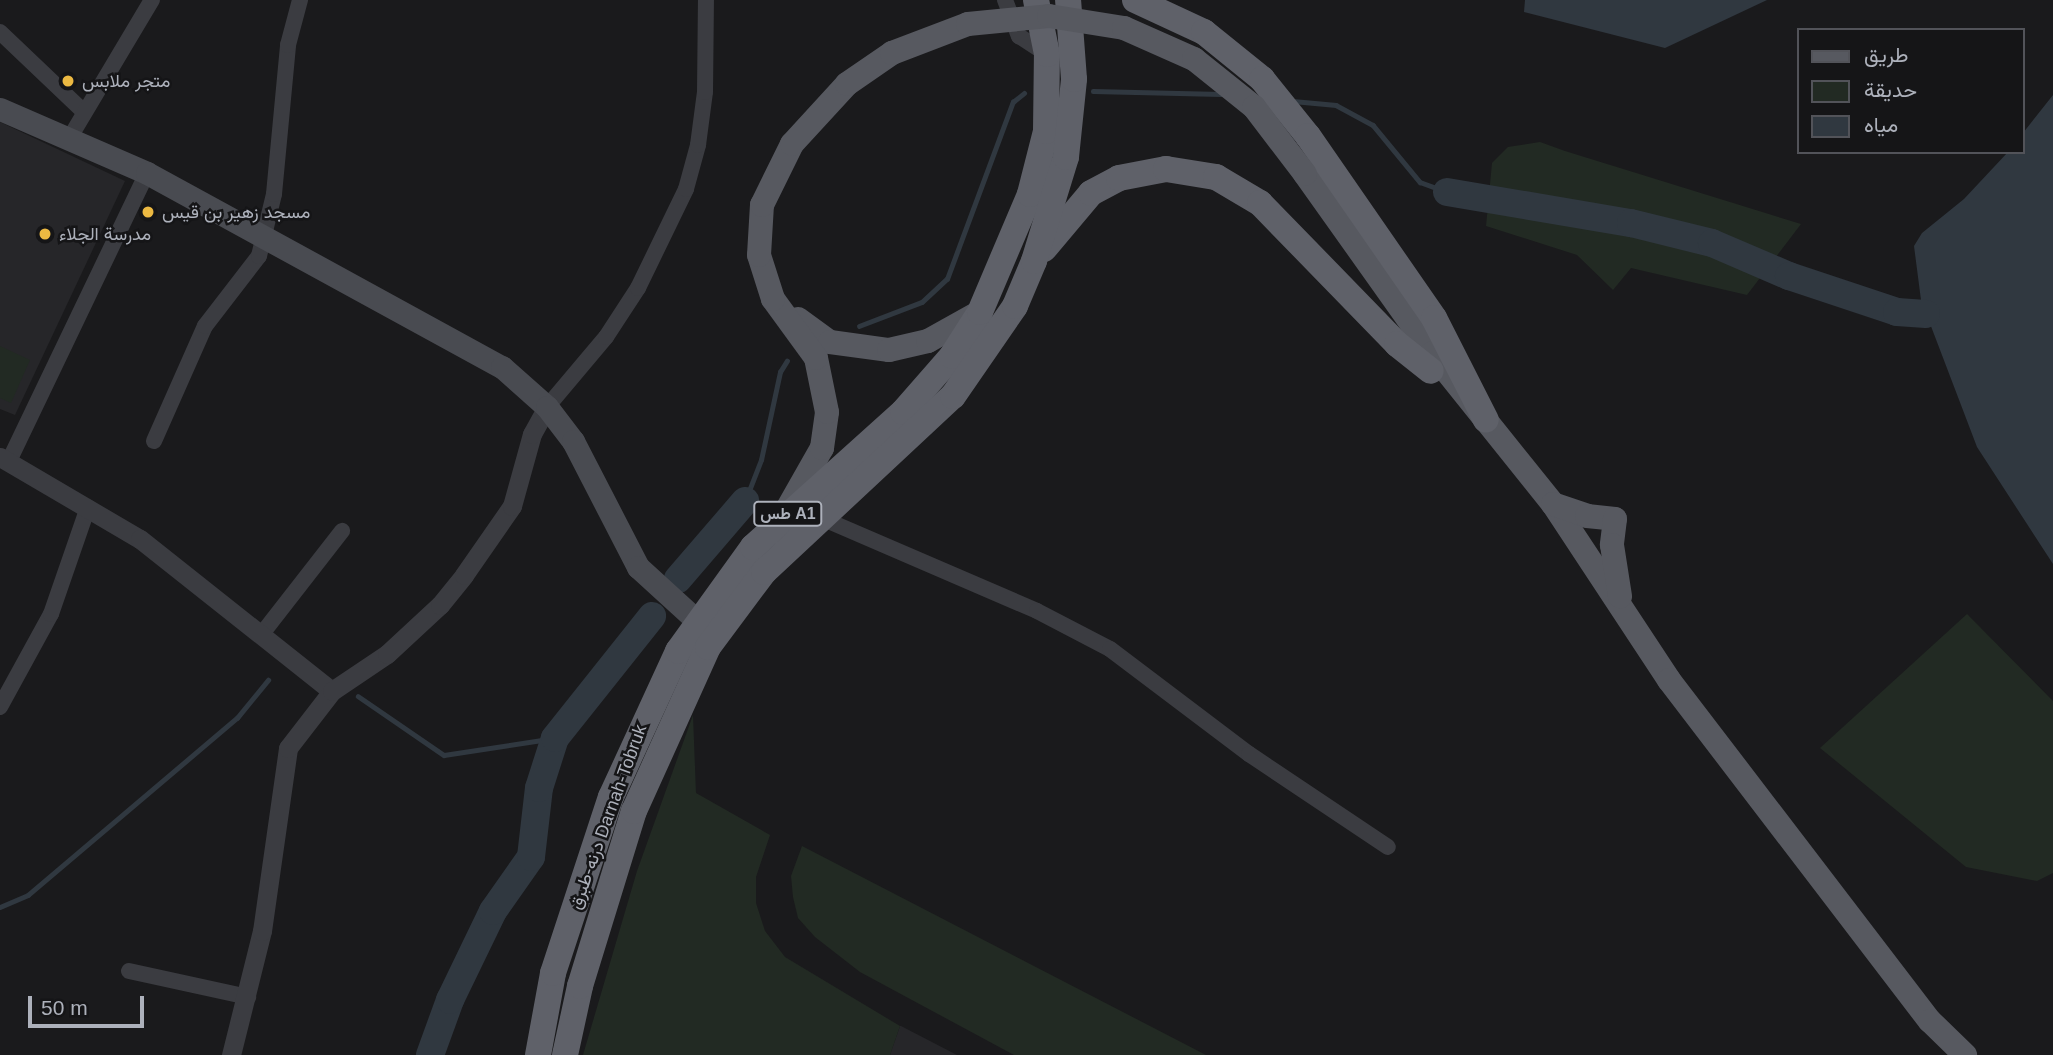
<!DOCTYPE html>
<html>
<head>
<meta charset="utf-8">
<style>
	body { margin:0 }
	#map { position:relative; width:2053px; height:1055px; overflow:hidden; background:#1a1a1c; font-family:Helvetica,Vazirmatn,sans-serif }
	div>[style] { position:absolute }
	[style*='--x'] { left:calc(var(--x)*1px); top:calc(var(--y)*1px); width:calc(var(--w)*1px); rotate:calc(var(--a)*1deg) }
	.built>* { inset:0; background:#262629 }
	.green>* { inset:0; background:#222a23 }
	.water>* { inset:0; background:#303840 }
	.stream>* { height:4.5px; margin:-2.25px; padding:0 2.25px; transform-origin:2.25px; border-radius:2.25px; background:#303840 }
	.river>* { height:28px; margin:-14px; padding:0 14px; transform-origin:14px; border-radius:14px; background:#303840 }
	.minor>* { height:16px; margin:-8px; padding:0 8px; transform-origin:8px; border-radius:8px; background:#3b3c41 }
	.tertiary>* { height:19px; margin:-9.5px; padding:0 9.5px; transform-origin:9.5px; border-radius:9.5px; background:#3b3c41 }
	.secondary>* { height:23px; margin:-11.5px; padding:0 11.5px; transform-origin:11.5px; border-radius:11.5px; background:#494b51 }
	.primary>* { height:24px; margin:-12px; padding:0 12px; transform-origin:12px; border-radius:12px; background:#575960 }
	.trunk>* { height:26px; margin:-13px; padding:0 13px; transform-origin:13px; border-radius:13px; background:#5f6169 }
	.primary-bridge>* { height:24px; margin:-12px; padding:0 12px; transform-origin:12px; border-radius:12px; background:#575960 }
	.dots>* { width:19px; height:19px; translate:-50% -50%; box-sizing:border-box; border:4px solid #151517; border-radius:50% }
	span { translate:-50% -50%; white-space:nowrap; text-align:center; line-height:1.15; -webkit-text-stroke:5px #151517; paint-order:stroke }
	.shield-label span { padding:2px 5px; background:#151517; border:2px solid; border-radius:5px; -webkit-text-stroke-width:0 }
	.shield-label { font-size:16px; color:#adb1bb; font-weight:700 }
	.poi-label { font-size:18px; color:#adb1bb }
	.left { translate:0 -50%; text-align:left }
	.street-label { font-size:18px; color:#adb1bb }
	.legend { position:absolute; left:1797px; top:28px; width:228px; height:126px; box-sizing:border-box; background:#151517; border:2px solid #525359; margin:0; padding:9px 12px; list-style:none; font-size:21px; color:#adb1bb }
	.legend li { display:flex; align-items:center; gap:14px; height:35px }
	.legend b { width:35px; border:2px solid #525359 }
	.scale { position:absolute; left:28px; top:996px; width:116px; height:32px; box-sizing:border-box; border:4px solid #adb1bb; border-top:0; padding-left:9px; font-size:21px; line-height:24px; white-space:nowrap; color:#adb1bb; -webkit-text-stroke:5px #151517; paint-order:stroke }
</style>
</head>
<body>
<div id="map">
	<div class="built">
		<i style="clip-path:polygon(0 122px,125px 181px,15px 415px,0 409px)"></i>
		<i style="clip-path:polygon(900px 1026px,901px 1026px,957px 1055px,890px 1055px)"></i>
	</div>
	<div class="green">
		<i style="clip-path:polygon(1540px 142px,1565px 151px,1801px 224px,1747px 295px,1631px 268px,1613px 290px,1577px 255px,1486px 226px,1492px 163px,1508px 147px)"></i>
		<i style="clip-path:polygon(0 346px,30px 360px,11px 403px,0 398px)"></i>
		<i style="clip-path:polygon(1967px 614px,2053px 701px,2053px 873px,2037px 881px,1966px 867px,1820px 748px)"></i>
		<i style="clip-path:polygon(693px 715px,696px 793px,770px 835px,756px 877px,756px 903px,765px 931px,785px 957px,900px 1026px,890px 1055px,583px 1055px,637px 871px)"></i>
		<i style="clip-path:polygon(802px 846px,1206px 1055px,1014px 1055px,860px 972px,815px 937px,798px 918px,793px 897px,791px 876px)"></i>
	</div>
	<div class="water">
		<i style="clip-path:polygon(1525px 0,1767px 0,1665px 48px,1524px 12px)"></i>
		<i style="clip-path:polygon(2053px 95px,2053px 564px,1977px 447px,1921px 300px,1914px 246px,1922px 233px,1964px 199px,2008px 152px,2023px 152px,2023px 133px)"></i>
	</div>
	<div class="stream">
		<i style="--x:1093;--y:91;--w:128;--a:1.3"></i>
		<i style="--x:1293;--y:101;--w:43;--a:5.3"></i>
		<i style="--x:1336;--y:105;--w:42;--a:28.4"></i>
		<i style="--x:1373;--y:125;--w:74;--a:50.5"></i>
		<i style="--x:1420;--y:182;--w:29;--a:20"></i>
		<i style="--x:859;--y:326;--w:67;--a:-20.9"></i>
		<i style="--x:922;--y:302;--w:34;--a:-43"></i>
		<i style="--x:947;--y:279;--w:189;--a:-69.6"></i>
		<i style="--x:1013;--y:102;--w:14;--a:-39"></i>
		<i style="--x:745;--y:501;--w:44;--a:-68.7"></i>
		<i style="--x:761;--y:460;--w:90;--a:-77.8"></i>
		<i style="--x:780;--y:372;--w:13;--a:-58"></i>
		<i style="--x:358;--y:696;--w:104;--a:34.5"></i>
		<i style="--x:444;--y:755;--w:112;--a:-8.7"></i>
		<i style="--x:0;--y:907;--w:30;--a:-23"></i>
		<i style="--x:28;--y:895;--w:274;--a:-40.3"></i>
		<i style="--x:237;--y:718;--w:49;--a:-50.8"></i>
	</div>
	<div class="river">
		<i style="--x:1447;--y:192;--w:187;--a:9.6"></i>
		<i style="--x:1631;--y:223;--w:83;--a:13.9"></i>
		<i style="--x:1712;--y:243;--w:84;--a:23.2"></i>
		<i style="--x:1789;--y:276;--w:114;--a:18.4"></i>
		<i style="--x:1897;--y:312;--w:29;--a:4"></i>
		<i style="--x:678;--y:579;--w:103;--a:-49.3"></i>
		<i style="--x:430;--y:1055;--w:59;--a:-70"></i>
		<i style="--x:450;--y:1000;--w:99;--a:-64.2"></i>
		<i style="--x:493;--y:911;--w:66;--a:-54.9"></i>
		<i style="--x:531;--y:857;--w:69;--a:-83.4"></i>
		<i style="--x:539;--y:788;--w:52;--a:-72.3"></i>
		<i style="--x:555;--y:738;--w:156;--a:-51.5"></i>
	</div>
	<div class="minor">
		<i style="--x:1005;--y:0;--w:39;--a:69"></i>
		<i style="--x:1019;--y:36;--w:33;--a:33"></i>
		<i style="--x:0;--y:32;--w:115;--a:43.6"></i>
		<i style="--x:69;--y:139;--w:162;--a:-59.2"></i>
		<i style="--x:547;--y:407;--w:92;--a:-49.9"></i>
		<i style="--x:606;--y:337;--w:59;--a:-56.9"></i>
		<i style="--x:638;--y:288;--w:110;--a:-64.1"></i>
		<i style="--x:686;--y:189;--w:46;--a:-74.7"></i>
		<i style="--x:698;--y:145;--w:53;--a:-82.5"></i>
		<i style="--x:705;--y:92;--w:92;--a:-89.4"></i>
		<i style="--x:154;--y:441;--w:126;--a:-66.1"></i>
		<i style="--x:205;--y:326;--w:88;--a:-52.4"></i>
		<i style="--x:259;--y:256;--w:64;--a:-76.4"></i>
		<i style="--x:274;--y:194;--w:150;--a:-84.6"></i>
		<i style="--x:288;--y:45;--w:47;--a:-75.1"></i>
		<i style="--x:9;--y:461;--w:319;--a:-64.4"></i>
		<i style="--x:819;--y:517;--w:237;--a:23.3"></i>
		<i style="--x:1037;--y:611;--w:82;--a:27.5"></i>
		<i style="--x:1110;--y:649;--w:174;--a:37.1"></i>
		<i style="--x:1249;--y:754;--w:167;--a:33.8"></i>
		<i style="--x:261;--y:635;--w:132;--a:-52.1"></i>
		<i style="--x:0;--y:707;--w:106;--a:-61.3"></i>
		<i style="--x:51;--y:614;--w:113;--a:-70.9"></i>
		<i style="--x:129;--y:971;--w:122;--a:12.3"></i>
	</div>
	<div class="tertiary">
		<i style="--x:0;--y:457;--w:162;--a:30.4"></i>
		<i style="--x:140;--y:539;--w:245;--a:38.4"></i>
		<i style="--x:231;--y:1055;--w:128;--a:-76"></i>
		<i style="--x:262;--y:931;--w:185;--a:-81.9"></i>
		<i style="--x:288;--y:748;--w:72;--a:-52.3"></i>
		<i style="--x:332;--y:691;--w:66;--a:-33.9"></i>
		<i style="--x:387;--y:654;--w:72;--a:-42.8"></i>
		<i style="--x:440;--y:605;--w:38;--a:-51"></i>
		<i style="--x:464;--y:575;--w:84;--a:-55.2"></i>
		<i style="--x:512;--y:506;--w:75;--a:-74.5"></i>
		<i style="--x:532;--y:434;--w:31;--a:-61"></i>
	</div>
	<div class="secondary">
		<i style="--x:0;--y:109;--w:160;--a:23.5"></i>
		<i style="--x:147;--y:173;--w:405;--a:28.7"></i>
		<i style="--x:502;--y:367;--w:60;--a:41.6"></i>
		<i style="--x:547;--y:407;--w:43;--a:52.6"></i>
		<i style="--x:573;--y:441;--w:142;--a:62.7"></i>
		<i style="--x:638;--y:567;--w:79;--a:42.4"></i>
	</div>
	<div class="primary">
		<i style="--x:1305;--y:174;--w:219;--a:54.6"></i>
		<i style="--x:1432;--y:353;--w:193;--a:51.3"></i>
		<i style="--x:1553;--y:504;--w:211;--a:56.6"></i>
		<i style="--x:1669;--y:680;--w:429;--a:52.6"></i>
		<i style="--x:1930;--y:1021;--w:49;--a:44.2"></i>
		<i style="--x:798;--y:319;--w:39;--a:36"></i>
		<i style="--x:830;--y:342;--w:60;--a:7.7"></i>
		<i style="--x:889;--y:350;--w:40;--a:-13"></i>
		<i style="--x:928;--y:341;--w:60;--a:-29.1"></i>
		<i style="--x:1553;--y:504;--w:36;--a:19"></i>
		<i style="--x:1587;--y:516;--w:28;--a:6"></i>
		<i style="--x:1615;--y:519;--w:26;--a:97"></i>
		<i style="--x:1612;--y:545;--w:52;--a:81.1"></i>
		<i style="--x:785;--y:513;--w:75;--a:-60.4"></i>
		<i style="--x:822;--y:448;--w:36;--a:-82"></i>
		<i style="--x:827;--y:412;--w:55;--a:-101.5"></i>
		<i style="--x:816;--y:358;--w:73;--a:-126.1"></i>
		<i style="--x:773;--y:299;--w:46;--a:-107.7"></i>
		<i style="--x:759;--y:255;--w:50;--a:-86.6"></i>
		<i style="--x:762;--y:205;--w:68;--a:-63.8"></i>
	</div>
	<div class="trunk">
		<i style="--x:1135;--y:0;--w:76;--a:24.9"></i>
		<i style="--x:1204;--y:32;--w:75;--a:39"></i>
		<i style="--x:1262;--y:79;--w:73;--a:51.1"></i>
		<i style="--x:1308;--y:136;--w:221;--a:55.3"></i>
		<i style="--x:1434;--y:318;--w:114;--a:63"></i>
		<i style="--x:1044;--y:249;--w:73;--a:-50"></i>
		<i style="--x:1091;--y:193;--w:32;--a:-28"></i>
		<i style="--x:1119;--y:178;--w:48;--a:-10.8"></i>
		<i style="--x:1166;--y:169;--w:51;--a:9.1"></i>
		<i style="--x:1216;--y:177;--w:51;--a:30.6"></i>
		<i style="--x:1260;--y:203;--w:197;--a:45.8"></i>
		<i style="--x:1397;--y:344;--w:43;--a:38.5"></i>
		<i style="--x:538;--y:1055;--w:83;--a:-79.6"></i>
		<i style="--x:553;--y:973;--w:185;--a:-71.8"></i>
		<i style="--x:611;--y:797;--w:161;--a:-65.3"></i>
		<i style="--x:678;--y:651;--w:128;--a:-54.2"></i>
		<i style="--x:753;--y:547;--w:202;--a:-42"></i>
		<i style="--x:903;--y:412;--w:74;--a:-48.8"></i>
		<i style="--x:952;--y:356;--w:52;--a:-57.5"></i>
		<i style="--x:980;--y:312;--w:128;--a:-67"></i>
		<i style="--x:1030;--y:194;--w:65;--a:-75.7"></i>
		<i style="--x:1046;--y:131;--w:77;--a:-89.3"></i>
		<i style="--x:1047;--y:54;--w:55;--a:-101.5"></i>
		<i style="--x:565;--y:1055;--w:71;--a:-77.7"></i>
		<i style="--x:580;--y:986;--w:183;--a:-72.9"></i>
		<i style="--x:634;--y:811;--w:180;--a:-65.7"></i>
		<i style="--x:708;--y:647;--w:94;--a:-53.3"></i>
		<i style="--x:764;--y:572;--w:258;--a:-43"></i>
		<i style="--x:953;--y:396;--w:109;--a:-55.4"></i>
		<i style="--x:1015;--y:306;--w:49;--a:-67.1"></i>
		<i style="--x:1034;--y:261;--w:109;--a:-72.9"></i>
		<i style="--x:1066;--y:157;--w:78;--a:-84.1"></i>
		<i style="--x:1074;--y:79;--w:79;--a:-94.3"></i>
	</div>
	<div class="primary-bridge">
		<i style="--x:792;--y:144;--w:81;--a:-47.5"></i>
		<i style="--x:847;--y:84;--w:55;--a:-34.6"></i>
		<i style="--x:892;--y:53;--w:81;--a:-20.9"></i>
		<i style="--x:968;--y:24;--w:81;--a:-5.6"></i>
		<i style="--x:1049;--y:16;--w:76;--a:9.1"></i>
		<i style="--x:1124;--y:28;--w:77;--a:23.9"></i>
		<i style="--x:1194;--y:59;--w:77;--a:38.7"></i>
		<i style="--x:1254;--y:107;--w:84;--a:52.7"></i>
	</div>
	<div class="dots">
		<i style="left:68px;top:81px;background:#ecb942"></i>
		<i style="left:148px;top:212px;background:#ecb942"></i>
		<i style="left:45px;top:234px;background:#ecb942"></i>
	</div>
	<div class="shield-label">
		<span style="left:788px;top:514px">طس A1</span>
	</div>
	<div class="poi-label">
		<span class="left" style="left:82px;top:81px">متجر ملابس</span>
		<span class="left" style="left:162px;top:212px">مسجد زهير بن قيس</span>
		<span class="left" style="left:59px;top:234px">مدرسة الجلاء</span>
	</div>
	<div class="street-label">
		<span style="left:608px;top:817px;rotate:-70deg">درنه-طبرق Darnah-Tobruk</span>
	</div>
	<ul class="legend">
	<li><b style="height:9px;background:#575960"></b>طريق</li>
	<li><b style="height:19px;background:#222a23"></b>حديقة</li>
	<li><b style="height:19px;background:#303840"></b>مياه</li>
	</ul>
	<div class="scale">50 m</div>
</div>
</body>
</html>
